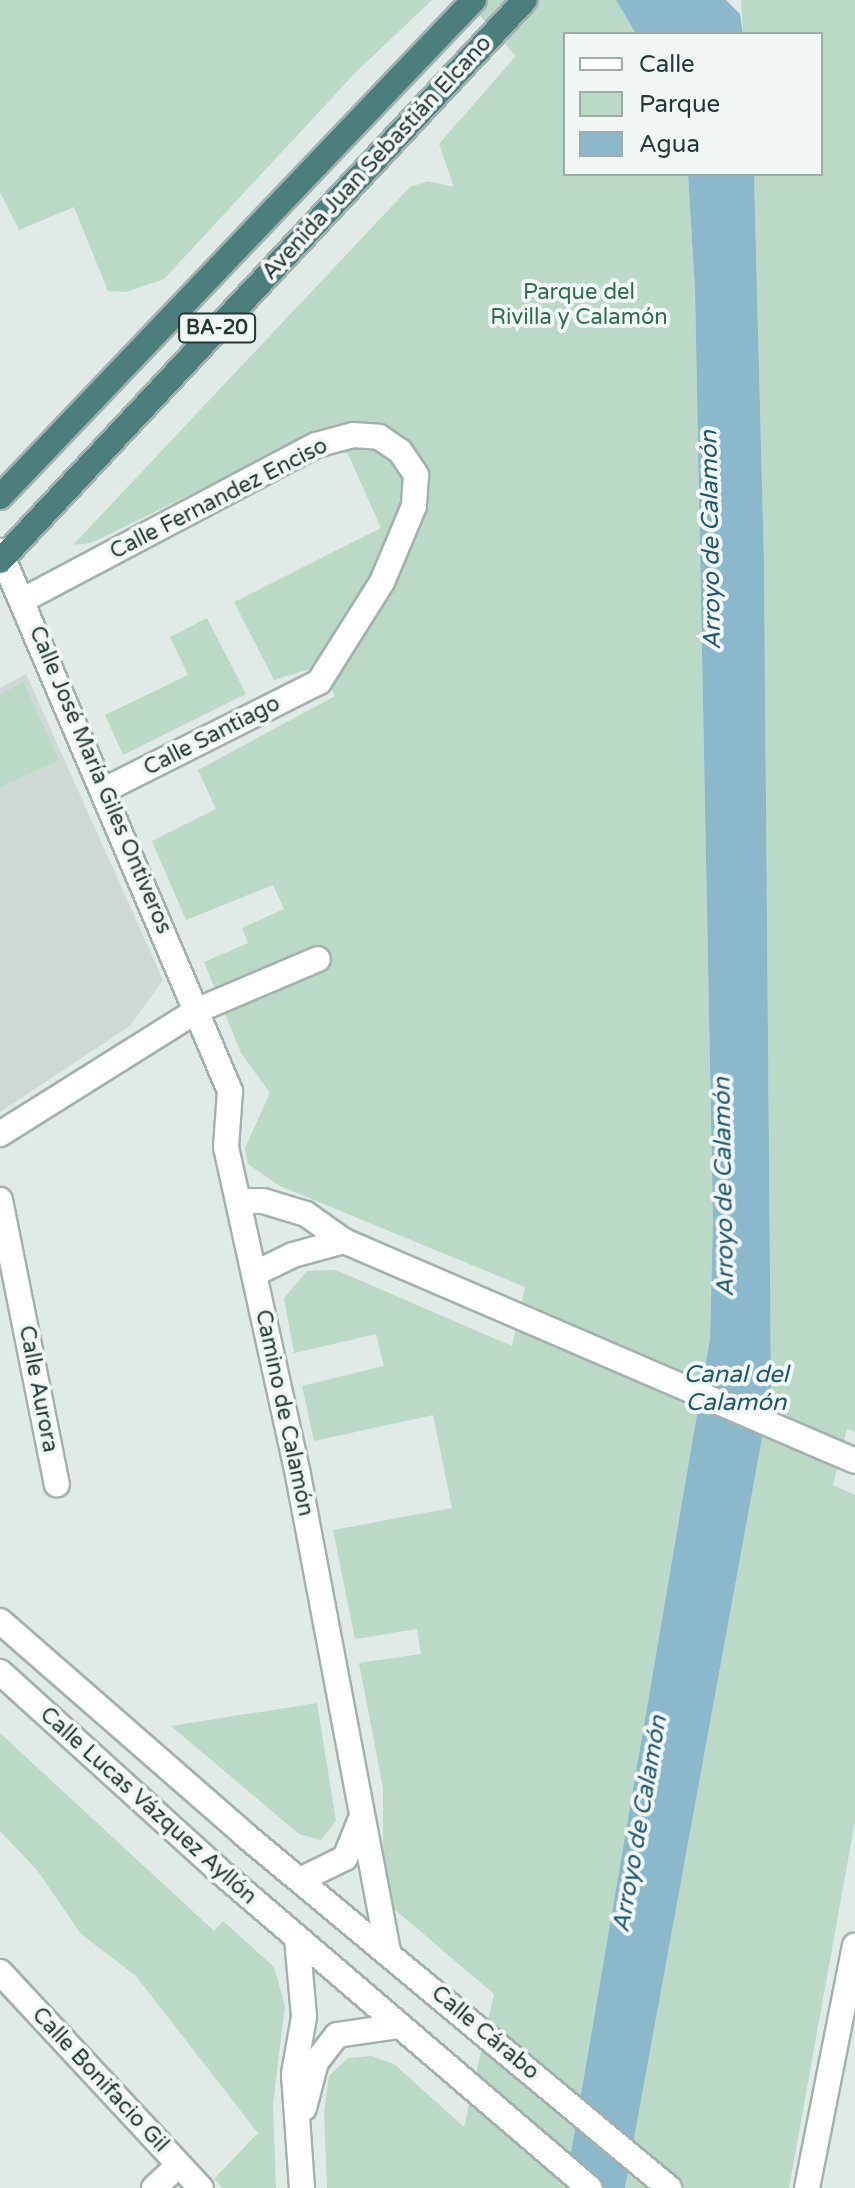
<!DOCTYPE html>
<html>
<head>
<meta charset="utf-8">
<style>
	body { margin:0 }
	#map { position:relative; width:855px; height:2188px; overflow:hidden; background:#e0eae7; font-family:"Varela Round",sans-serif }
	div>[style] { position:absolute }
	[style*='--x'] { left:calc(var(--x)*1px); top:calc(var(--y)*1px); width:calc(var(--w)*1px); rotate:calc(var(--a)*1deg) }
	.built>* { inset:0; background:#ced9d6 }
	.green>* { inset:0; background:#bad9c7 }
	.water>* { inset:0; background:#8bb8cb }
	.roads { filter:drop-shadow(2px 0 #a3b1ae) drop-shadow(-2px 0 #a3b1ae) drop-shadow(0 2px #a3b1ae) drop-shadow(0 -2px #a3b1ae) }
	.pedestrian>* { height:24px; margin:-12px; padding:0 12px; transform-origin:12px; border-radius:12px; background:#fff }
	.minor>* { height:24px; margin:-12px; padding:0 12px; transform-origin:12px; border-radius:12px; background:#fff }
	.secondary>* { height:24px; margin:-12px; padding:0 12px; transform-origin:12px; border-radius:12px; background:#fff }
	.trunk>* { height:24px; margin:-12px; padding:0 12px; transform-origin:12px; border-radius:12px; background:#4c7f7b }
	span { translate:-50% -50%; white-space:nowrap; text-align:center; line-height:1.15; -webkit-text-stroke:8px #f0f7f4; paint-order:stroke }
	.shield-label span { padding:2px 6px; background:#f0f7f4; border:2px solid; border-radius:6px; -webkit-text-stroke-width:0 }
	.shield-label { font-size:20px; color:#223936; font-weight:700 }
	.street-label { font-size:22px; color:#223936 }
	.park-label { font-size:22px; color:#2f6c50 }
	.water-label { font-size:24px; color:#215770; font-style:italic }
	.legend { position:absolute; left:563px; top:32px; width:260px; height:144px; box-sizing:border-box; background:#f0f7f4; border:2px solid #9eaba8; margin:0; padding:10px 14px; list-style:none; font-size:24px; color:#223936 }
	.legend li { display:flex; align-items:center; gap:16px; height:40px }
	.legend b { width:40px; border:2px solid #9eaba8 }
</style>
</head>
<body>
<div id="map">
	<div class="built">
		<i style="clip-path:polygon(26px 674px,163px 980px,130px 1026px,0 1112px,0 688px)"></i>
	</div>
	<div class="green">
		<i style="clip-path:polygon(0 0,432px 0,355px 73px,164px 279px,125px 292px,108px 291px,74px 207px,19px 230px,0 192px)"></i>
		<i style="clip-path:polygon(466px 0,616px 0,636px 34px,565px 34px,565px 174px,688px 174px,695px 291px,713px 1221px,710px 1338px,565px 2188px,327px 2188px,324px 2112px,329px 2076px,348px 2058px,371px 2056px,394px 2064px,464px 2127px,494px 1994px,393px 1908px,383px 1887px,383px 1788px,359px 1663px,421px 1654px,417px 1629px,355px 1639px,333px 1530px,452px 1508px,433px 1415px,314px 1441px,302px 1386px,384px 1366px,376px 1334px,294px 1353px,284px 1298px,307px 1271px,336px 1270px,512px 1346px,525px 1287px,280px 1186px,248px 1164px,245px 1148px,270px 1093px,241px 1053px,204px 962px,248px 943px,242px 928px,284px 909px,273px 885px,186px 920px,152px 841px,216px 809px,198px 770px,335px 696px,320px 666px,274px 680px,234px 602px,381px 528px,348px 454px,303px 440px,91px 543px,73px 545px,410px 187px,428px 181px,454px 187px,439px 144px,516px 56px)"></i>
		<i style="clip-path:polygon(741px 0,855px 0,855px 1432px,847px 1429px,833px 1485px,855px 1495px,855px 1821px,789px 2188px,625px 2188px,771px 1389px,764px 562px,754px 174px,821px 174px,821px 34px,743px 34px)"></i>
		<i style="clip-path:polygon(207px 618px,246px 694px,123px 755px,105px 715px,188px 675px,170px 637px)"></i>
		<i style="clip-path:polygon(23px 682px,59px 760px,0 787px,0 695px)"></i>
		<i style="clip-path:polygon(317px 1703px,336px 1821px,321px 1840px,299px 1834px,171px 1726px)"></i>
		<i style="clip-path:polygon(0 1733px,214px 1931px,223px 1921px,274px 1967px,285px 2006px,273px 2104px,276px 2188px,223px 2188px,214px 2179px,258px 2133px,136px 1976px,81px 1934px,37px 1870px,0 1831px)"></i>
	</div>
	<div class="water">
		<i style="clip-path:polygon(616px 0,726px 0,740px 14px,743px 34px,636px 34px)"></i>
		<i style="clip-path:polygon(688px 174px,754px 174px,764px 562px,771px 1389px,625px 2188px,565px 2188px,710px 1338px,713px 1221px,695px 291px)"></i>
	</div>
	<div class="roads">
		<div class="pedestrian">
			<i style="--x:0;--y:1200;--w:290;--a:78.7"></i>
		</div>
		<div class="minor">
			<i style="--x:0;--y:551;--w:587;--a:66.93"></i>
			<i style="--x:230;--y:1091;--w:56;--a:94.1"></i>
			<i style="--x:226;--y:1147;--w:336;--a:77.6"></i>
			<i style="--x:298;--y:1475;--w:485;--a:79.3"></i>
			<i style="--x:23;--y:600;--w:331;--a:-27.9"></i>
			<i style="--x:316;--y:445;--w:38;--a:-15"></i>
			<i style="--x:353;--y:435;--w:26;--a:4"></i>
			<i style="--x:379;--y:437;--w:25;--a:34"></i>
			<i style="--x:400;--y:451;--w:29;--a:56"></i>
			<i style="--x:416;--y:475;--w:31;--a:94"></i>
			<i style="--x:414;--y:506;--w:82;--a:112.8"></i>
			<i style="--x:382;--y:582;--w:118;--a:122.2"></i>
			<i style="--x:319;--y:682;--w:241;--a:153.3"></i>
			<i style="--x:0;--y:1134;--w:234;--a:-32.1"></i>
			<i style="--x:198;--y:1010;--w:130;--a:-23"></i>
			<i style="--x:238;--y:1201;--w:25;--a:0"></i>
			<i style="--x:263;--y:1201;--w:45;--a:16.8"></i>
			<i style="--x:306;--y:1214;--w:47;--a:35.4"></i>
			<i style="--x:344;--y:1241;--w:556;--a:23.29"></i>
			<i style="--x:254;--y:1274;--w:43;--a:-26"></i>
			<i style="--x:293;--y:1255;--w:53;--a:-15.4"></i>
			<i style="--x:300;--y:1880;--w:50;--a:-26.1"></i>
			<i style="--x:345;--y:1858;--w:40;--a:-68"></i>
			<i style="--x:297;--y:1938;--w:79;--a:84.9"></i>
			<i style="--x:304;--y:2017;--w:58;--a:100"></i>
			<i style="--x:294;--y:2074;--w:114;--a:86"></i>
			<i style="--x:0;--y:1972;--w:295;--a:47.1"></i>
			<i style="--x:304;--y:2108;--w:48;--a:-75.4"></i>
			<i style="--x:316;--y:2062;--w:34;--a:-52"></i>
			<i style="--x:337;--y:2035;--w:63;--a:-8.3"></i>
			<i style="--x:154;--y:2188;--w:34;--a:-43"></i>
			<i style="--x:807;--y:2188;--w:247;--a:-78.8"></i>
		</div>
		<div class="secondary">
			<i style="--x:0;--y:1621;--w:325;--a:41.1"></i>
			<i style="--x:245;--y:1835;--w:552;--a:39.78"></i>
			<i style="--x:0;--y:1672;--w:292;--a:42.2"></i>
			<i style="--x:216;--y:1868;--w:492;--a:40.6"></i>
		</div>
		<div class="trunk">
			<i style="--x:0;--y:497;--w:687;--a:-46.36"></i>
			<i style="--x:0;--y:561;--w:768;--a:-46.9"></i>
		</div>
	</div>
	<div class="shield-label">
		<span style="left:217px;top:328px">BA-20</span>
	</div>
	<div class="street-label">
		<span style="left:377px;top:158px;rotate:-47deg">Avenida Juan Sebastián Elcano</span>
		<span style="left:219px;top:499px;rotate:-27deg">Calle Fernandez Enciso</span>
		<span style="left:212px;top:736px;rotate:-27deg">Calle Santiago</span>
		<span style="left:100px;top:780px;rotate:67deg">Calle José María Giles Ontiveros</span>
		<span style="left:38px;top:1389px;rotate:79deg">Calle Aurora</span>
		<span style="left:284px;top:1413px;rotate:78deg">Camino de Calamón</span>
		<span style="left:148px;top:1806px;rotate:42deg">Calle Lucas Vázquez Ayllón</span>
		<span style="left:485px;top:2033px;rotate:40deg">Calle Cárabo</span>
		<span style="left:100px;top:2080px;rotate:47deg">Calle Bonifacio Gil</span>
	</div>
	<div class="park-label">
		<span style="left:579px;top:305px">Parque del<br>Rivilla y Calamón</span>
	</div>
	<div class="water-label">
		<span style="left:711px;top:540px;rotate:-91deg">Arroyo de Calamón</span>
		<span style="left:724px;top:1187px;rotate:-91deg">Arroyo de Calamón</span>
		<span style="left:736px;top:1389px">Canal del<br>Calamón</span>
		<span style="left:640px;top:1824px;rotate:-80deg">Arroyo de Calamón</span>
	</div>
	<ul class="legend">
	<li><b style="height:10px;background:#fff"></b>Calle</li>
	<li><b style="height:22px;background:#bad9c7"></b>Parque</li>
	<li><b style="height:22px;background:#8bb8cb"></b>Agua</li>
	</ul>
</div>
</body>
</html>
